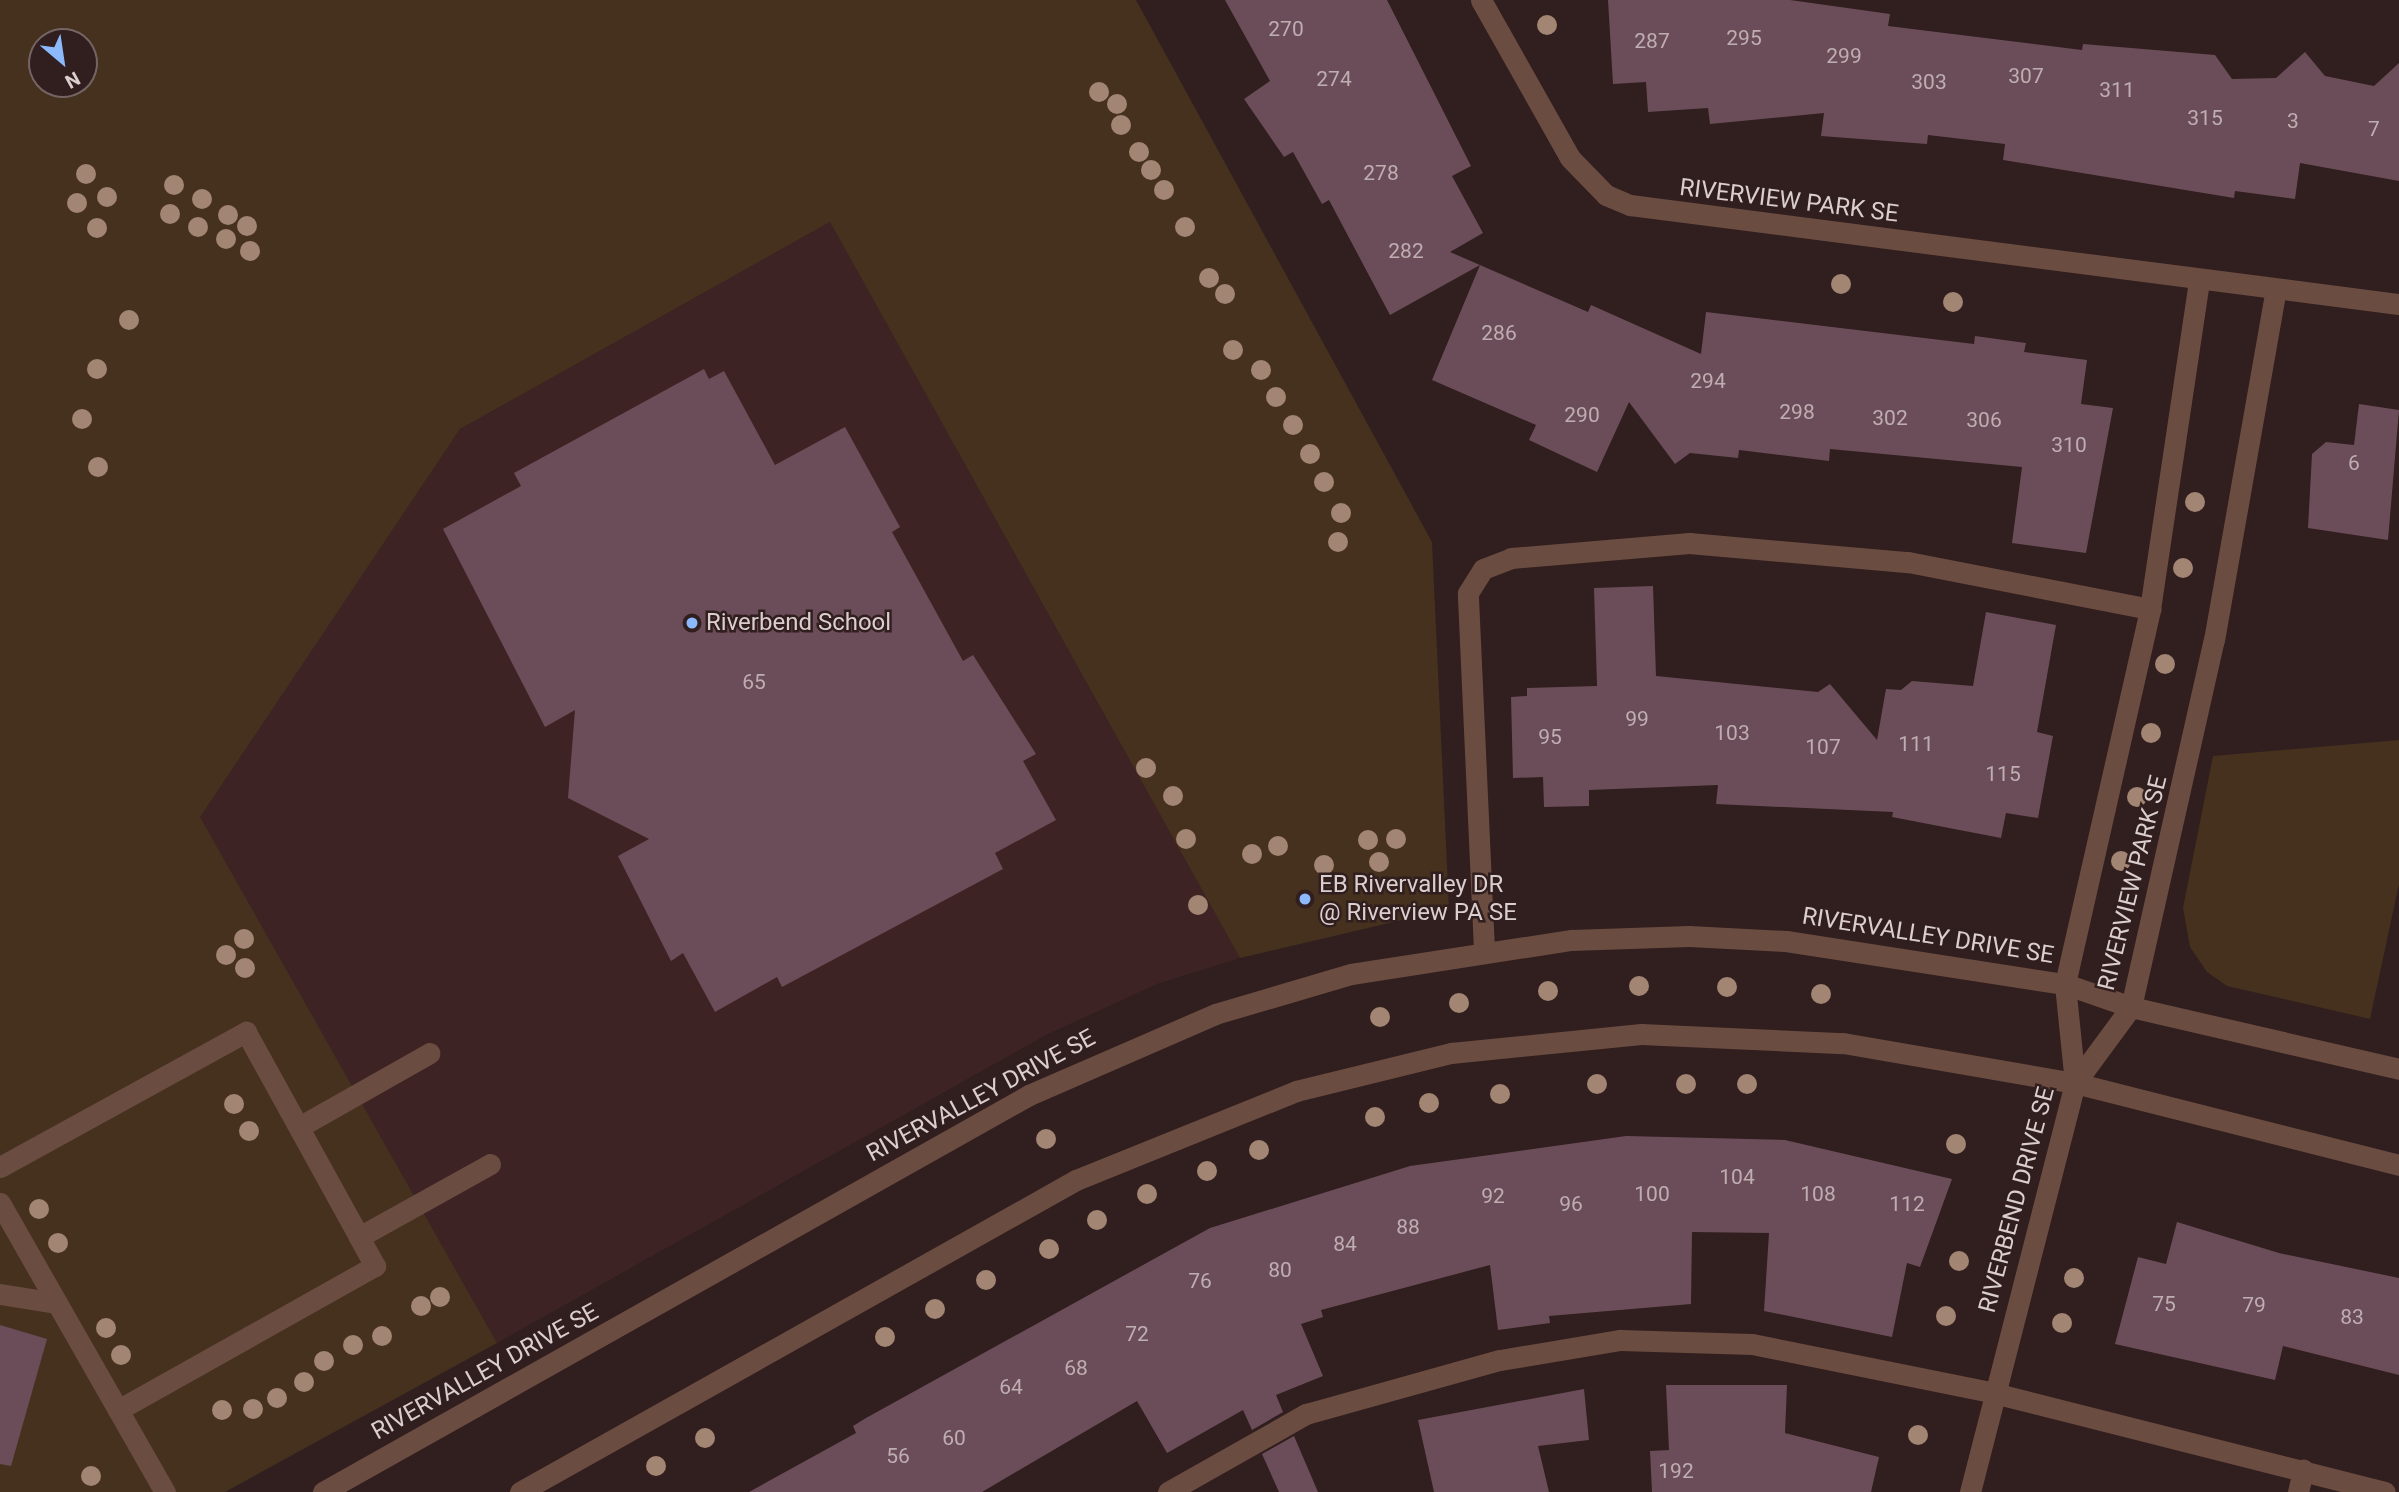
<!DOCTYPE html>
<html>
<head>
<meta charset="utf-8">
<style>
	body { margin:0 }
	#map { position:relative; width:2399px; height:1492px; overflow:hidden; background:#311e1e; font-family:Roboto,sans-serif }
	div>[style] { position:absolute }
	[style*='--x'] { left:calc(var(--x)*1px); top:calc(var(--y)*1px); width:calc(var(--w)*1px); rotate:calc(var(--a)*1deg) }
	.built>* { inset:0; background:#3e2324 }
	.green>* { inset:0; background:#45311e }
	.building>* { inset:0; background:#6b4d59 }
	.minor>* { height:21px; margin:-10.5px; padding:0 10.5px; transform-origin:10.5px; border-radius:10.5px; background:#6b4c41 }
	.trees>* { width:20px; height:20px; margin:-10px; border-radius:50%; background:#a28573 }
	.dots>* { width:19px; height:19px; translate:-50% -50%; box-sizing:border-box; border:4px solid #311e1e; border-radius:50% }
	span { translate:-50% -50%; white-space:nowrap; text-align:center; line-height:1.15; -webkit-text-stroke:5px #311e1e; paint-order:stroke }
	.number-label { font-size:21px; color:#bfaeb1 }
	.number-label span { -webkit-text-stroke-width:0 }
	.street-label { font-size:24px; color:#dbcece }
	.poi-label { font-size:24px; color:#dbcece }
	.left { translate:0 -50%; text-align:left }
	.north { position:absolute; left:28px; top:28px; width:70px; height:70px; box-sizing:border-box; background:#311e1e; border:2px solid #756464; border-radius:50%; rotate:151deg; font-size:19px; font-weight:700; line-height:28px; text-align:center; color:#dbcece }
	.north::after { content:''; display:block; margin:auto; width:24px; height:32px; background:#8cb9fc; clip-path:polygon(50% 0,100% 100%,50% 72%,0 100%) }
</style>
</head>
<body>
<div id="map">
	<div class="built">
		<i style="clip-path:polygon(830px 222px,1240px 958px,1157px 984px,1046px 1035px,497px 1343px,199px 817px,460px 429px)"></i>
	</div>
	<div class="green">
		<i style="clip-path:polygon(evenodd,0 0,1136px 0,1432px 542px,1449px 909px,1240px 958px,830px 222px,460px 429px,200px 817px,497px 1343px,225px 1492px,0 1492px,0 0,42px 42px,84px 42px,84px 84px,42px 84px,42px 42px)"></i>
		<i style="clip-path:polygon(2399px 740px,2399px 884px,2370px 1019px,2227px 986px,2207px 972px,2190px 947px,2183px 908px,2213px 756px)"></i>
	</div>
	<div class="building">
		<i style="clip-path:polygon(1225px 0,1387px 0,1471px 166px,1452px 176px,1483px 233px,1450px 252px,1588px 312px,1591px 305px,1701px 354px,1706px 312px,1974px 344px,1975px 336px,2026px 343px,2024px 352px,2087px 360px,2081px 404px,2113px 408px,2086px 553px,2012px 543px,2022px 467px,1830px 449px,1829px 461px,1739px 450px,1738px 458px,1690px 453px,1675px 464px,1629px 402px,1597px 472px,1529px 440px,1536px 425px,1432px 380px,1480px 265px,1390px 315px,1329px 200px,1322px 204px,1293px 152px,1284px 157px,1244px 99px,1270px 81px)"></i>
		<i style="clip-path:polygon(1608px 0,1790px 0,1890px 14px,1888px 26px,2082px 50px,2083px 44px,2215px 55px,2232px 79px,2276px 78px,2305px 52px,2325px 76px,2374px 86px,2399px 63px,2399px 181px,2300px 163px,2295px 199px,2235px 191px,2234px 198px,2003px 160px,2005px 144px,1928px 135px,1927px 144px,1821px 136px,1824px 113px,1710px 124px,1708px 108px,1648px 112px,1646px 82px,1613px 84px)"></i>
		<i style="clip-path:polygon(704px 369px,709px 379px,724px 371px,775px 465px,845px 427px,900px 527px,892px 532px,963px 661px,973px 655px,1036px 754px,1023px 761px,1056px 820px,995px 853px,1003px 869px,782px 987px,777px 977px,715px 1012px,683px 953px,671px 961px,618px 856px,649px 839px,568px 798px,575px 710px,545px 727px,443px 529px,521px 486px,514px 473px)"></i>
		<i style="clip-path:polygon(2359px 404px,2399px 410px,2388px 540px,2308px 528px,2312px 454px,2326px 442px,2354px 445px)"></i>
		<i style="clip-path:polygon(1653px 586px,1656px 676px,1818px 692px,1830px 684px,1877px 740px,1886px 689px,1901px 690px,1912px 681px,1973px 686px,1986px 612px,2056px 625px,2037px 732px,2053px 736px,2038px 818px,2006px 813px,2001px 838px,1892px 817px,1893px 812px,1716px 804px,1718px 785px,1589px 790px,1589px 806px,1544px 807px,1543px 777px,1513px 778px,1511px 697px,1527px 696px,1527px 688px,1597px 686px,1594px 588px)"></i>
		<i style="clip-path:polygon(1626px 1136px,1785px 1140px,1952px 1179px,1920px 1267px,1907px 1263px,1892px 1337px,1764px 1311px,1769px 1233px,1692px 1232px,1691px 1304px,1549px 1316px,1550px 1323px,1498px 1330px,1490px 1265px,1321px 1310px,1323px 1317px,1301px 1324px,1323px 1376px,1276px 1395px,1283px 1412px,1252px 1430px,1243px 1410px,1167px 1453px,1137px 1401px,982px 1492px,749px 1492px,856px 1433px,853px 1426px,866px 1418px,1210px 1228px,1410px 1166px)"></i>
		<i style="clip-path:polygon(2177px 1222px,2279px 1253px,2399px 1278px,2399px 1375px,2283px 1346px,2275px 1380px,2115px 1344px,2138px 1257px,2166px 1264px)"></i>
		<i style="clip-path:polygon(0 1325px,47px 1339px,11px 1466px,0 1464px)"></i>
		<i style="clip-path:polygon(1666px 1385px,1787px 1385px,1785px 1433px,1879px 1457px,1871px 1492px,1652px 1492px,1650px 1451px,1669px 1450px)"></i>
		<i style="clip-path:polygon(1584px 1389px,1589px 1440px,1538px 1446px,1549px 1492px,1434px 1492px,1418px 1420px)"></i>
		<i style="clip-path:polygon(1294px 1436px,1318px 1492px,1279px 1492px,1262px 1454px)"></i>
	</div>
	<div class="minor">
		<i style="--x:1481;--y:0;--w:181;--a:60.6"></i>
		<i style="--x:1570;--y:158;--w:52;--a:45.8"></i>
		<i style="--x:1606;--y:195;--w:26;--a:23"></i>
		<i style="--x:1630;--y:205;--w:775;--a:7.34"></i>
		<i style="--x:1484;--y:950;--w:357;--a:-92.6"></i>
		<i style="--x:1468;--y:593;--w:28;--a:-58"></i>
		<i style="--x:1483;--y:569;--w:30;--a:-21"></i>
		<i style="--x:1511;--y:558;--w:179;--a:-4.8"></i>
		<i style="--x:1689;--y:543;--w:220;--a:5"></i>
		<i style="--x:1908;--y:562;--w:247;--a:11"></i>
		<i style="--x:2075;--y:1083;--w:94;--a:-53.6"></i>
		<i style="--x:2131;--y:1007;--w:376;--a:-77.3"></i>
		<i style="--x:2214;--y:640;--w:355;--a:-80"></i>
		<i style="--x:299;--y:1127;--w:150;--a:-29.5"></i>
		<i style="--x:0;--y:1167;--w:281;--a:-28.8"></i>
		<i style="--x:246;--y:1032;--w:234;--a:61.1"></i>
		<i style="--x:359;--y:1237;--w:150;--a:-29.1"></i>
		<i style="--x:0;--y:1203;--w:333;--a:60.3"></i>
		<i style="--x:0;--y:1294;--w:58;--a:9"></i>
		<i style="--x:118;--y:1410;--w:295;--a:-29.3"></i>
		<i style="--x:375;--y:1266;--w:33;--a:-119"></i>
		<i style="--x:323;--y:1492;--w:810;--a:-29.35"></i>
		<i style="--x:1029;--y:1095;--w:203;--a:-23.5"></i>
		<i style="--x:1215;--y:1014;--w:142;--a:-16.4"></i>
		<i style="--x:1351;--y:974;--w:223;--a:-8.8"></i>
		<i style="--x:1571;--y:940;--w:118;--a:-1.9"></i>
		<i style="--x:1689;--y:936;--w:97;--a:3"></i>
		<i style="--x:1786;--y:941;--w:282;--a:8.8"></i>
		<i style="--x:2065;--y:984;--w:70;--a:19.2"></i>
		<i style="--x:2131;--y:1007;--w:275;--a:13"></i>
		<i style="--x:520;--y:1492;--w:638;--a:-29.3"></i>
		<i style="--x:1076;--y:1180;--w:237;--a:-22"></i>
		<i style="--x:1296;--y:1091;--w:160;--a:-13.8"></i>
		<i style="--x:1451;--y:1053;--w:191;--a:-5.7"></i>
		<i style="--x:1641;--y:1034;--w:202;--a:2.6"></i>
		<i style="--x:1843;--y:1043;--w:235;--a:9.8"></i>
		<i style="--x:2075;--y:1083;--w:334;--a:14.2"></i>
		<i style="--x:1168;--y:1492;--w:159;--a:-29.5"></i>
		<i style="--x:1306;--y:1414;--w:201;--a:-15.6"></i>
		<i style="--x:1500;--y:1360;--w:122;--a:-9.5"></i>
		<i style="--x:1620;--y:1340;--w:132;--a:1.7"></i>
		<i style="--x:1752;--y:1344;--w:247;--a:11.4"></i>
		<i style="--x:1994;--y:1393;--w:403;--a:14.2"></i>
		<i style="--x:1970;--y:1492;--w:422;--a:-75.6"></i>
		<i style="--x:2075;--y:1083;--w:100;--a:-95.8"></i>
		<i style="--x:2065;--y:984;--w:385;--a:-77.2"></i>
		<i style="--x:2150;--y:609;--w:333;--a:-81.5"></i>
		<i style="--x:2298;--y:1492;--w:23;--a:-77"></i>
	</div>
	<div class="trees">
		<i style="left:1547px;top:25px"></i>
		<i style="left:1099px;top:92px"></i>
		<i style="left:1117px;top:104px"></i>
		<i style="left:1121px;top:125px"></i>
		<i style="left:1139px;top:152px"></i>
		<i style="left:1151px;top:170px"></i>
		<i style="left:86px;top:174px"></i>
		<i style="left:174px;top:185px"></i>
		<i style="left:1164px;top:190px"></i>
		<i style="left:107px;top:197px"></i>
		<i style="left:202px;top:199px"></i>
		<i style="left:77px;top:203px"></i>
		<i style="left:170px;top:214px"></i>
		<i style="left:228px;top:215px"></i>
		<i style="left:247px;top:226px"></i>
		<i style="left:198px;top:227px"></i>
		<i style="left:1185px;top:227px"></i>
		<i style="left:97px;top:228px"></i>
		<i style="left:226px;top:239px"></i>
		<i style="left:250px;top:251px"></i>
		<i style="left:1209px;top:278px"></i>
		<i style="left:1841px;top:284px"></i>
		<i style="left:1225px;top:294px"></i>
		<i style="left:1953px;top:302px"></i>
		<i style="left:129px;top:320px"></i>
		<i style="left:1233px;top:350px"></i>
		<i style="left:97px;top:369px"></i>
		<i style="left:1261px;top:370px"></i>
		<i style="left:1276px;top:397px"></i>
		<i style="left:82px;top:419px"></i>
		<i style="left:1293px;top:425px"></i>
		<i style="left:1310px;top:454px"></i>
		<i style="left:98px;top:467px"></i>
		<i style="left:1324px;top:482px"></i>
		<i style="left:2195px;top:502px"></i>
		<i style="left:1341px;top:513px"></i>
		<i style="left:1338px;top:542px"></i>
		<i style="left:2183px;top:568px"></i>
		<i style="left:2165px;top:664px"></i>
		<i style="left:2151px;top:733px"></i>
		<i style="left:1146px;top:768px"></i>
		<i style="left:1173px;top:796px"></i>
		<i style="left:2137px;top:797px"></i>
		<i style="left:1186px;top:839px"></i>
		<i style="left:1396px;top:839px"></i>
		<i style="left:1368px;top:840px"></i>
		<i style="left:1278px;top:846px"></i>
		<i style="left:1252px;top:854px"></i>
		<i style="left:2121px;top:861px"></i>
		<i style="left:1379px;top:862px"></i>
		<i style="left:1324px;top:865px"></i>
		<i style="left:1198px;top:905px"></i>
		<i style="left:244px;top:939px"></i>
		<i style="left:226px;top:955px"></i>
		<i style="left:245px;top:968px"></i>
		<i style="left:1639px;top:986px"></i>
		<i style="left:1727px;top:987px"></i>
		<i style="left:1548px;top:991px"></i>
		<i style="left:1821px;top:994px"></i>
		<i style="left:1459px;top:1003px"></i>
		<i style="left:1380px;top:1017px"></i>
		<i style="left:1597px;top:1084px"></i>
		<i style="left:1686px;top:1084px"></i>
		<i style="left:1747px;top:1084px"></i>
		<i style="left:1500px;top:1094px"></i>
		<i style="left:1429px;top:1103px"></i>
		<i style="left:234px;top:1104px"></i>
		<i style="left:1375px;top:1117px"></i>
		<i style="left:249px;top:1131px"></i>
		<i style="left:1046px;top:1139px"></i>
		<i style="left:1956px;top:1144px"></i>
		<i style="left:1259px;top:1150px"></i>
		<i style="left:1207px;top:1171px"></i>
		<i style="left:1147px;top:1194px"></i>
		<i style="left:39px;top:1209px"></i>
		<i style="left:1097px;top:1220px"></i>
		<i style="left:58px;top:1243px"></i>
		<i style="left:1049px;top:1249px"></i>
		<i style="left:1959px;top:1261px"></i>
		<i style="left:2074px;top:1278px"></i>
		<i style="left:986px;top:1280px"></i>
		<i style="left:440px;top:1297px"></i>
		<i style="left:421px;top:1306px"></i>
		<i style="left:935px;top:1309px"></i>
		<i style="left:1946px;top:1316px"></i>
		<i style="left:2062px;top:1323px"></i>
		<i style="left:106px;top:1328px"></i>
		<i style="left:382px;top:1336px"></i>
		<i style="left:885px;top:1337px"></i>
		<i style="left:353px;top:1345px"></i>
		<i style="left:121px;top:1355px"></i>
		<i style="left:324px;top:1361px"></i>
		<i style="left:304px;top:1382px"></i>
		<i style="left:277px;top:1398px"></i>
		<i style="left:253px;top:1409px"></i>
		<i style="left:222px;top:1410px"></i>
		<i style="left:1918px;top:1435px"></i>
		<i style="left:705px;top:1438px"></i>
		<i style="left:656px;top:1466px"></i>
		<i style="left:91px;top:1476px"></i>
	</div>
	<div class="dots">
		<i style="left:692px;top:623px;background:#8cb9fc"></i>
		<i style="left:1305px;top:899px;background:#8cb9fc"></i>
	</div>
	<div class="number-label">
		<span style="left:1286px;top:29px">270</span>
		<span style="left:1744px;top:38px">295</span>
		<span style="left:1652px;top:41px">287</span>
		<span style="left:1844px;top:56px">299</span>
		<span style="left:2026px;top:76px">307</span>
		<span style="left:1334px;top:79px">274</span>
		<span style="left:1929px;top:82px">303</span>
		<span style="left:2117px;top:90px">311</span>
		<span style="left:2205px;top:118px">315</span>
		<span style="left:2293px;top:121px">3</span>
		<span style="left:2374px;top:129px">7</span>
		<span style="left:1381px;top:173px">278</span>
		<span style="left:1406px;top:251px">282</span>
		<span style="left:1499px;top:333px">286</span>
		<span style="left:1708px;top:381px">294</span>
		<span style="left:1797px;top:412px">298</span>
		<span style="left:1582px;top:415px">290</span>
		<span style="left:1890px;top:418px">302</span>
		<span style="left:1984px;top:420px">306</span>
		<span style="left:2069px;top:445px">310</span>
		<span style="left:2354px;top:463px">6</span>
		<span style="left:754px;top:682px">65</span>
		<span style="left:1637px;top:719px">99</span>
		<span style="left:1732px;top:733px">103</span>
		<span style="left:1550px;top:737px">95</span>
		<span style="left:1916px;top:744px">111</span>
		<span style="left:1823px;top:747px">107</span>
		<span style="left:2003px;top:774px">115</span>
		<span style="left:1737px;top:1177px">104</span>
		<span style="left:1652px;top:1194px">100</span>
		<span style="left:1818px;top:1194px">108</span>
		<span style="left:1493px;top:1196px">92</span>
		<span style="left:1571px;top:1204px">96</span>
		<span style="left:1907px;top:1204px">112</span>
		<span style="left:1408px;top:1227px">88</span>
		<span style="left:1345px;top:1244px">84</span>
		<span style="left:1280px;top:1270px">80</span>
		<span style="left:1200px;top:1281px">76</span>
		<span style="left:2164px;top:1304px">75</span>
		<span style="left:2254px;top:1305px">79</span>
		<span style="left:2352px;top:1317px">83</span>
		<span style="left:1137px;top:1334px">72</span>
		<span style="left:1076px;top:1368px">68</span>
		<span style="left:1011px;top:1387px">64</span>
		<span style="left:954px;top:1438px">60</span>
		<span style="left:898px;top:1456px">56</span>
		<span style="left:1676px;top:1471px">192</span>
	</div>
	<div class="street-label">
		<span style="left:1789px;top:201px;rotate:7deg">RIVERVIEW PARK SE</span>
		<span style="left:2133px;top:883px;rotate:-76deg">RIVERVIEW PARK SE</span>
		<span style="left:1928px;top:936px;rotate:9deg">RIVERVALLEY DRIVE SE</span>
		<span style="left:981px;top:1096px;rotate:-28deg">RIVERVALLEY DRIVE SE</span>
		<span style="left:2017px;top:1200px;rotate:-75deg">RIVERBEND DRIVE SE</span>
		<span style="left:485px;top:1372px;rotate:-29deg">RIVERVALLEY DRIVE SE</span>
	</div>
	<div class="poi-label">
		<span class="left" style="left:706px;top:623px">Riverbend School</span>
		<span class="left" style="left:1319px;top:899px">EB Rivervalley DR<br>@ Riverview PA SE</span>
	</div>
	<div class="north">N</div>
</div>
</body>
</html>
